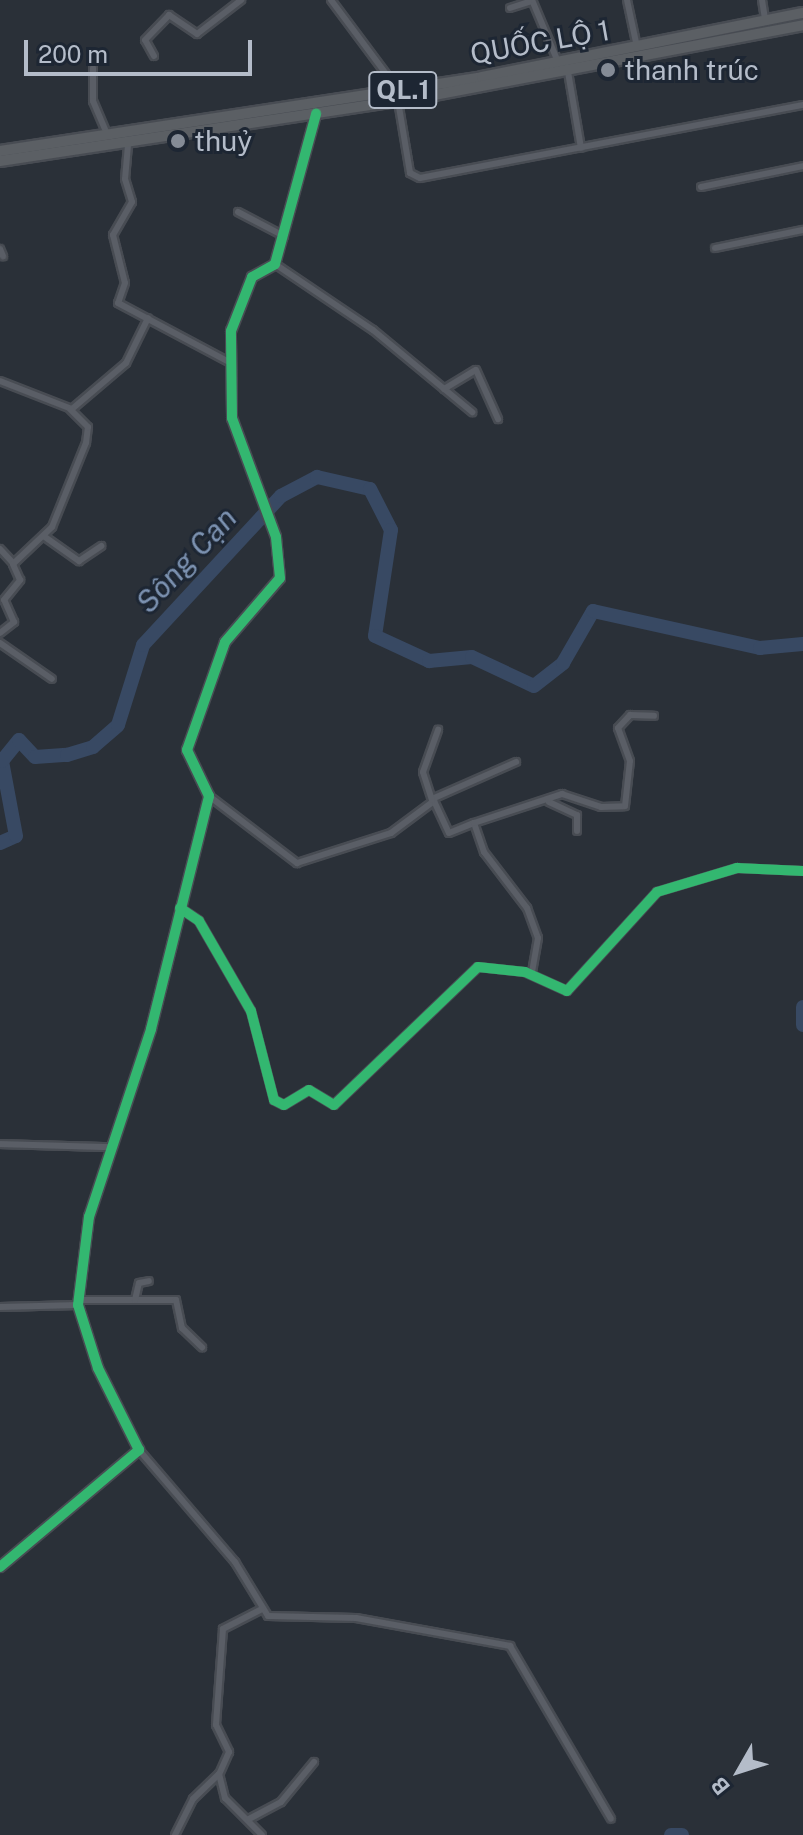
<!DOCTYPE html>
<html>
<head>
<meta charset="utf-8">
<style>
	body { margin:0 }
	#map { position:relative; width:803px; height:1835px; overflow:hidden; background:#2a3038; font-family:"Public Sans",sans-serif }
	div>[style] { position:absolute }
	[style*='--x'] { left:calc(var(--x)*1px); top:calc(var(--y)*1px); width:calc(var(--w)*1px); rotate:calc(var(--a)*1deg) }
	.river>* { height:14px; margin:-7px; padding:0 7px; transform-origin:7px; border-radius:7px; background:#384963 }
	.roads { filter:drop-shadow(2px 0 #484c53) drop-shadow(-2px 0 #484c53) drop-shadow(0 2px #484c53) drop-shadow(0 -2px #484c53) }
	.minor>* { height:6px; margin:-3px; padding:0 3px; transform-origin:3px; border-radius:3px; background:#5a5e66 }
	.tertiary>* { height:8px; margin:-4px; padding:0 4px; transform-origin:4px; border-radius:4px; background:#5a5e66 }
	.trunk>* { height:10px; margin:-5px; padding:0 5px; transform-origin:5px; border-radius:5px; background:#5b5f64 }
	.cycleway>* { height:10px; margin:-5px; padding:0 5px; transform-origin:5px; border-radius:5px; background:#33b770 }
	.dots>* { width:22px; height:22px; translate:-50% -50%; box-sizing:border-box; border:4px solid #1d2633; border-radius:50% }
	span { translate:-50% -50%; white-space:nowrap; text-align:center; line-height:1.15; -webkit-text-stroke:6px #1d2633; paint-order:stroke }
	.shield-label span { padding:2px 6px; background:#1d2633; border:2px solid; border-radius:6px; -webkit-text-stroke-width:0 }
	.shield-label { font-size:26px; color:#b4bcc9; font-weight:700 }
	.street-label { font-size:28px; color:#b4bcc9 }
	.poi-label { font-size:28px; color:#b4bcc9 }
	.left { translate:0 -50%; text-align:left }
	.water-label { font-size:30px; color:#7c92b1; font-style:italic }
	.north { position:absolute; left:699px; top:1731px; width:80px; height:80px; -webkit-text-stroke:6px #1d2633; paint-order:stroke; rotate:231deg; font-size:22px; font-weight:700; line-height:32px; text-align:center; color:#b4bcc9 }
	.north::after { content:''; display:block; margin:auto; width:28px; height:36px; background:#b4bcc9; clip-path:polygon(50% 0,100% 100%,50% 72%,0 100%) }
	.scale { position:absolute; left:24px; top:40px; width:228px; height:36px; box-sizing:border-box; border:4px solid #b4bcc9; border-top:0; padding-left:10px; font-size:24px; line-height:28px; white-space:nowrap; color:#b4bcc9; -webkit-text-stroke:6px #1d2633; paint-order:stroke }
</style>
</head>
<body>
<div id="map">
	<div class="river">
		<i style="--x:0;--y:843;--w:17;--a:-24"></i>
		<i style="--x:16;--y:836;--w:76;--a:-100.6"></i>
		<i style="--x:2;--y:761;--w:27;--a:-51"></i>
		<i style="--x:19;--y:740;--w:23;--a:47"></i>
		<i style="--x:35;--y:757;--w:32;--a:-4"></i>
		<i style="--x:67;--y:755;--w:27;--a:-17"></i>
		<i style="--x:93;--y:747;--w:33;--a:-41"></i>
		<i style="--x:118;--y:725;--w:84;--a:-72.6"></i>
		<i style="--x:143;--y:645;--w:203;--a:-47.2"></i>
		<i style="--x:281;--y:496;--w:41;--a:-27.8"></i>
		<i style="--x:317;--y:477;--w:54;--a:12.8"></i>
		<i style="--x:370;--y:489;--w:46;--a:62.9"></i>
		<i style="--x:391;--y:530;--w:107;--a:98.6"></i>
		<i style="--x:375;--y:636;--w:60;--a:24.8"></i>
		<i style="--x:429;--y:661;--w:43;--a:-5.3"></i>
		<i style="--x:472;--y:657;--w:68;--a:25.1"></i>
		<i style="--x:534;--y:686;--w:37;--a:-38"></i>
		<i style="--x:563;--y:663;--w:60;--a:-60"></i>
		<i style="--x:593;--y:611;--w:171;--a:12.5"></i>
		<i style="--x:760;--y:648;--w:43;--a:-5.3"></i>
		<i style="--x:803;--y:1007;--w:18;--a:90"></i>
		<i style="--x:671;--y:1835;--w:11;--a:0"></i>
	</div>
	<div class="roads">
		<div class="minor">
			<i style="--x:331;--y:0;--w:112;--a:53.3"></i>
			<i style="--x:532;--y:0;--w:67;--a:67.2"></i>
			<i style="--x:627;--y:0;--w:48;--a:78"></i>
			<i style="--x:762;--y:0;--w:20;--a:81"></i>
			<i style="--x:510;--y:8;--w:20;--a:-18"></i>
			<i style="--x:154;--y:56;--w:18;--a:-119"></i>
			<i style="--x:145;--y:40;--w:35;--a:-46"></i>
			<i style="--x:169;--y:15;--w:34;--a:34"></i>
			<i style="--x:197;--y:34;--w:56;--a:-37.7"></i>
			<i style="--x:93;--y:68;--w:33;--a:90"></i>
			<i style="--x:93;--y:101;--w:36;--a:67"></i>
			<i style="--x:568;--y:72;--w:77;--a:80.3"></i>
			<i style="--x:398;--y:101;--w:73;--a:80.5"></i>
			<i style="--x:410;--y:173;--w:11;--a:27"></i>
			<i style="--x:420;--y:178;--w:390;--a:-10.8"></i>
			<i style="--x:128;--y:145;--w:34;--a:95"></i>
			<i style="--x:125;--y:179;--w:24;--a:73"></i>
			<i style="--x:132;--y:202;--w:38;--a:120"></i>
			<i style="--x:113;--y:235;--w:49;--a:76"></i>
			<i style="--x:125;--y:283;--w:21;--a:109"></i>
			<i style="--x:118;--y:303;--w:126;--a:28"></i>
			<i style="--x:701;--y:187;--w:104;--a:-11.6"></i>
			<i style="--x:238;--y:212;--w:52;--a:27.6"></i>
			<i style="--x:715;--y:248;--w:90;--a:-11.6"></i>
			<i style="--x:0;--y:249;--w:8;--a:67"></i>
			<i style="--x:275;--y:264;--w:118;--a:34"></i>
			<i style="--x:373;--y:330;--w:129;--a:39.6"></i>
			<i style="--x:0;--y:381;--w:77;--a:21.3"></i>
			<i style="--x:72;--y:409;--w:71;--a:-40.4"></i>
			<i style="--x:126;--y:363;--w:50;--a:-63.9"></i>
			<i style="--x:444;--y:389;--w:37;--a:-31"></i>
			<i style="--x:476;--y:370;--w:54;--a:65.8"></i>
			<i style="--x:45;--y:537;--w:42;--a:35.2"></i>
			<i style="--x:79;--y:561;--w:27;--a:-34"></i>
			<i style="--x:0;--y:549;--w:19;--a:47"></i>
			<i style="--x:0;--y:633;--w:18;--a:-38"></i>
			<i style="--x:14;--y:622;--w:24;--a:-114"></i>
			<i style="--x:4;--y:600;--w:26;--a:-51"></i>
			<i style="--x:20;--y:580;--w:17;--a:-114"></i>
			<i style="--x:13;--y:564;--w:54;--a:-43.5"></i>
			<i style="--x:52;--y:527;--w:91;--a:-68"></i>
			<i style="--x:86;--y:443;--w:16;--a:-83"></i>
			<i style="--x:88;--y:427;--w:25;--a:-135"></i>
			<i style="--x:0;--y:643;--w:63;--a:34.7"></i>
			<i style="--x:209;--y:796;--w:111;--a:37.3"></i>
			<i style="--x:297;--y:863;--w:99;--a:-17.7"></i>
			<i style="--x:391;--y:833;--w:54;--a:-36.7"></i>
			<i style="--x:434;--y:801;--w:35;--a:65"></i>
			<i style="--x:449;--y:833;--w:27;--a:-22"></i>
			<i style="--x:474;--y:823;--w:31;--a:71"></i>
			<i style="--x:484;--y:852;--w:71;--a:52.5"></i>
			<i style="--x:527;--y:908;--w:32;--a:70"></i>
			<i style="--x:538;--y:938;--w:36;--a:100"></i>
			<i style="--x:432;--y:799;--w:92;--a:-23.8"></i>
			<i style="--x:432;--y:800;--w:29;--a:-108"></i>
			<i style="--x:423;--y:772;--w:45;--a:-70.3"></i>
			<i style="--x:549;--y:802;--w:31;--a:25"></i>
			<i style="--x:577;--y:815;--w:16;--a:90"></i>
			<i style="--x:474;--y:823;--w:93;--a:-18.2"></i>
			<i style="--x:562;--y:794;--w:41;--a:18.4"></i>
			<i style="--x:601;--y:807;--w:24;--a:-2"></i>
			<i style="--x:625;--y:806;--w:45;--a:-83.7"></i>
			<i style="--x:630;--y:761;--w:35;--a:-110"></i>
			<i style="--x:618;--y:728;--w:18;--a:-47"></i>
			<i style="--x:630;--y:715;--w:24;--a:2"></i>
			<i style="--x:180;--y:908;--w:23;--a:34"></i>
			<i style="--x:199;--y:921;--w:104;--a:60"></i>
			<i style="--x:251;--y:1011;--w:92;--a:75.5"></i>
			<i style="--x:274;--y:1100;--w:11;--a:27"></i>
			<i style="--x:284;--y:1105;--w:29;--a:-31"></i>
			<i style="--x:309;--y:1090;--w:29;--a:31"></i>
			<i style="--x:334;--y:1105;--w:199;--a:-43.8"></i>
			<i style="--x:478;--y:967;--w:47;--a:6.1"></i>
			<i style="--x:525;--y:972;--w:46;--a:24.3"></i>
			<i style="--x:567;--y:991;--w:134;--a:-47.7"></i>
			<i style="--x:657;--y:892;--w:84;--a:-16.7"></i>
			<i style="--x:737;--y:868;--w:66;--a:2.6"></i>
			<i style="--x:0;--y:1144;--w:109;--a:1.6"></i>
			<i style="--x:79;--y:1300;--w:97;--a:0"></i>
			<i style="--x:176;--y:1300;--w:29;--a:78"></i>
			<i style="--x:182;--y:1328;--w:28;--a:44"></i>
			<i style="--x:135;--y:1300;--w:17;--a:-77"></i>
			<i style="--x:139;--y:1283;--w:10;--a:-11"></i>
			<i style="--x:0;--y:1307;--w:78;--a:-1.5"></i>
			<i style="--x:139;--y:1450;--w:148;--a:49.4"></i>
			<i style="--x:235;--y:1562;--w:63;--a:58.6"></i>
			<i style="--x:268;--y:1616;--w:88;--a:1.3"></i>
			<i style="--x:356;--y:1618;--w:157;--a:10.3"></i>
			<i style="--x:510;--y:1646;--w:200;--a:59.7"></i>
			<i style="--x:262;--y:1609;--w:44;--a:152.9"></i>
			<i style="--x:223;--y:1629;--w:96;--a:94.2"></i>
			<i style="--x:216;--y:1725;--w:30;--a:64"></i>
			<i style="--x:229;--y:1752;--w:24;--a:114"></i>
			<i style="--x:219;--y:1774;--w:25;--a:76"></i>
			<i style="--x:225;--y:1798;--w:52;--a:45"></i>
			<i style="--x:249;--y:1819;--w:36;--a:-28"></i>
			<i style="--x:281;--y:1802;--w:52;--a:-50.5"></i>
			<i style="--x:175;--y:1835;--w:40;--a:-63.4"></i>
			<i style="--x:193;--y:1799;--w:36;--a:-44"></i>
		</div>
		<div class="tertiary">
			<i style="--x:0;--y:1567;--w:182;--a:-40.1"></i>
			<i style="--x:139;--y:1450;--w:92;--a:-116.6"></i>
			<i style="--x:98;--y:1368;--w:66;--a:-107.6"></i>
			<i style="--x:78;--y:1305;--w:89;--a:-82.9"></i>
			<i style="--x:89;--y:1217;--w:198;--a:-71.7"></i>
			<i style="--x:151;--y:1029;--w:240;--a:-76"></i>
			<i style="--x:209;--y:796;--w:51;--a:-115.6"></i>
			<i style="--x:187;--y:750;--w:114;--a:-70.6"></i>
			<i style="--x:225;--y:642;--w:84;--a:-49.3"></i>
			<i style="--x:280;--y:578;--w:41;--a:-95.6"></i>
			<i style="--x:276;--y:537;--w:127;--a:-110.3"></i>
			<i style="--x:232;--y:418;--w:87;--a:-90.7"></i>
			<i style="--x:231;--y:331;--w:58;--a:-68.7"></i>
			<i style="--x:252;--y:277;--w:26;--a:-29"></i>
			<i style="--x:275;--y:264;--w:156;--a:-74.7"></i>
		</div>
		<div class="trunk">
			<i style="--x:0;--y:151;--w:488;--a:-8.7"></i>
			<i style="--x:482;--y:77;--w:327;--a:-11.3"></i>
			<i style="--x:0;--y:161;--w:439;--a:-8.6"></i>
			<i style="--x:434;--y:95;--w:376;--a:-10.7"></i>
		</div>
	</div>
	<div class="cycleway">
		<i style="--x:180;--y:908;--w:23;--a:34"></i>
		<i style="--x:199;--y:921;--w:104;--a:60"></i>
		<i style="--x:251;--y:1011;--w:92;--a:75.5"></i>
		<i style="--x:274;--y:1100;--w:11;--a:27"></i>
		<i style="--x:284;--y:1105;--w:29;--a:-31"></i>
		<i style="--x:309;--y:1090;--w:29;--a:31"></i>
		<i style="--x:334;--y:1105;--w:199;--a:-43.8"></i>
		<i style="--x:478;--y:967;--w:47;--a:6.1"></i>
		<i style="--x:525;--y:972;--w:46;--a:24.3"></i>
		<i style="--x:567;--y:991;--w:134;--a:-47.7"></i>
		<i style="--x:657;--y:892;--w:84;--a:-16.7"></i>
		<i style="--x:737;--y:868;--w:66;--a:2.6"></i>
		<i style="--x:0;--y:1567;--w:182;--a:-40.1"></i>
		<i style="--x:139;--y:1450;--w:92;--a:-116.6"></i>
		<i style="--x:98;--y:1368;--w:66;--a:-107.6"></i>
		<i style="--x:78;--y:1305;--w:89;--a:-82.9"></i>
		<i style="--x:89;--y:1217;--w:198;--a:-71.7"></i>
		<i style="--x:151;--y:1029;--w:240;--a:-76"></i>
		<i style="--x:209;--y:796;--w:51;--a:-115.6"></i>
		<i style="--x:187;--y:750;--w:114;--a:-70.6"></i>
		<i style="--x:225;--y:642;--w:84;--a:-49.3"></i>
		<i style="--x:280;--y:578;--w:41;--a:-95.6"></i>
		<i style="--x:276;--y:537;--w:127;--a:-110.3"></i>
		<i style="--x:232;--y:418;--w:87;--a:-90.7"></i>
		<i style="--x:231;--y:331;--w:58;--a:-68.7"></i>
		<i style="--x:252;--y:277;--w:26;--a:-29"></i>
		<i style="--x:275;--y:264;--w:156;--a:-74.7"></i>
	</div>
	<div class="dots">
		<i style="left:608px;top:70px;background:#848b96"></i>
		<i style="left:178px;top:141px;background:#848b96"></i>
	</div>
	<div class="shield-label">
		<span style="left:403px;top:90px">QL.1</span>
	</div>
	<div class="street-label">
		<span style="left:540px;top:42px;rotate:-10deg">QUỐC LỘ 1</span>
	</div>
	<div class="poi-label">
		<span class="left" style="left:624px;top:70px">thanh trúc</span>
		<span class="left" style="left:194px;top:141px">thuỷ</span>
	</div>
	<div class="water-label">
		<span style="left:186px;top:560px;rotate:-47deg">Sông Cạn</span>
	</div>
	<div class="north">B</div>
	<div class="scale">200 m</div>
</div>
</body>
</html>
